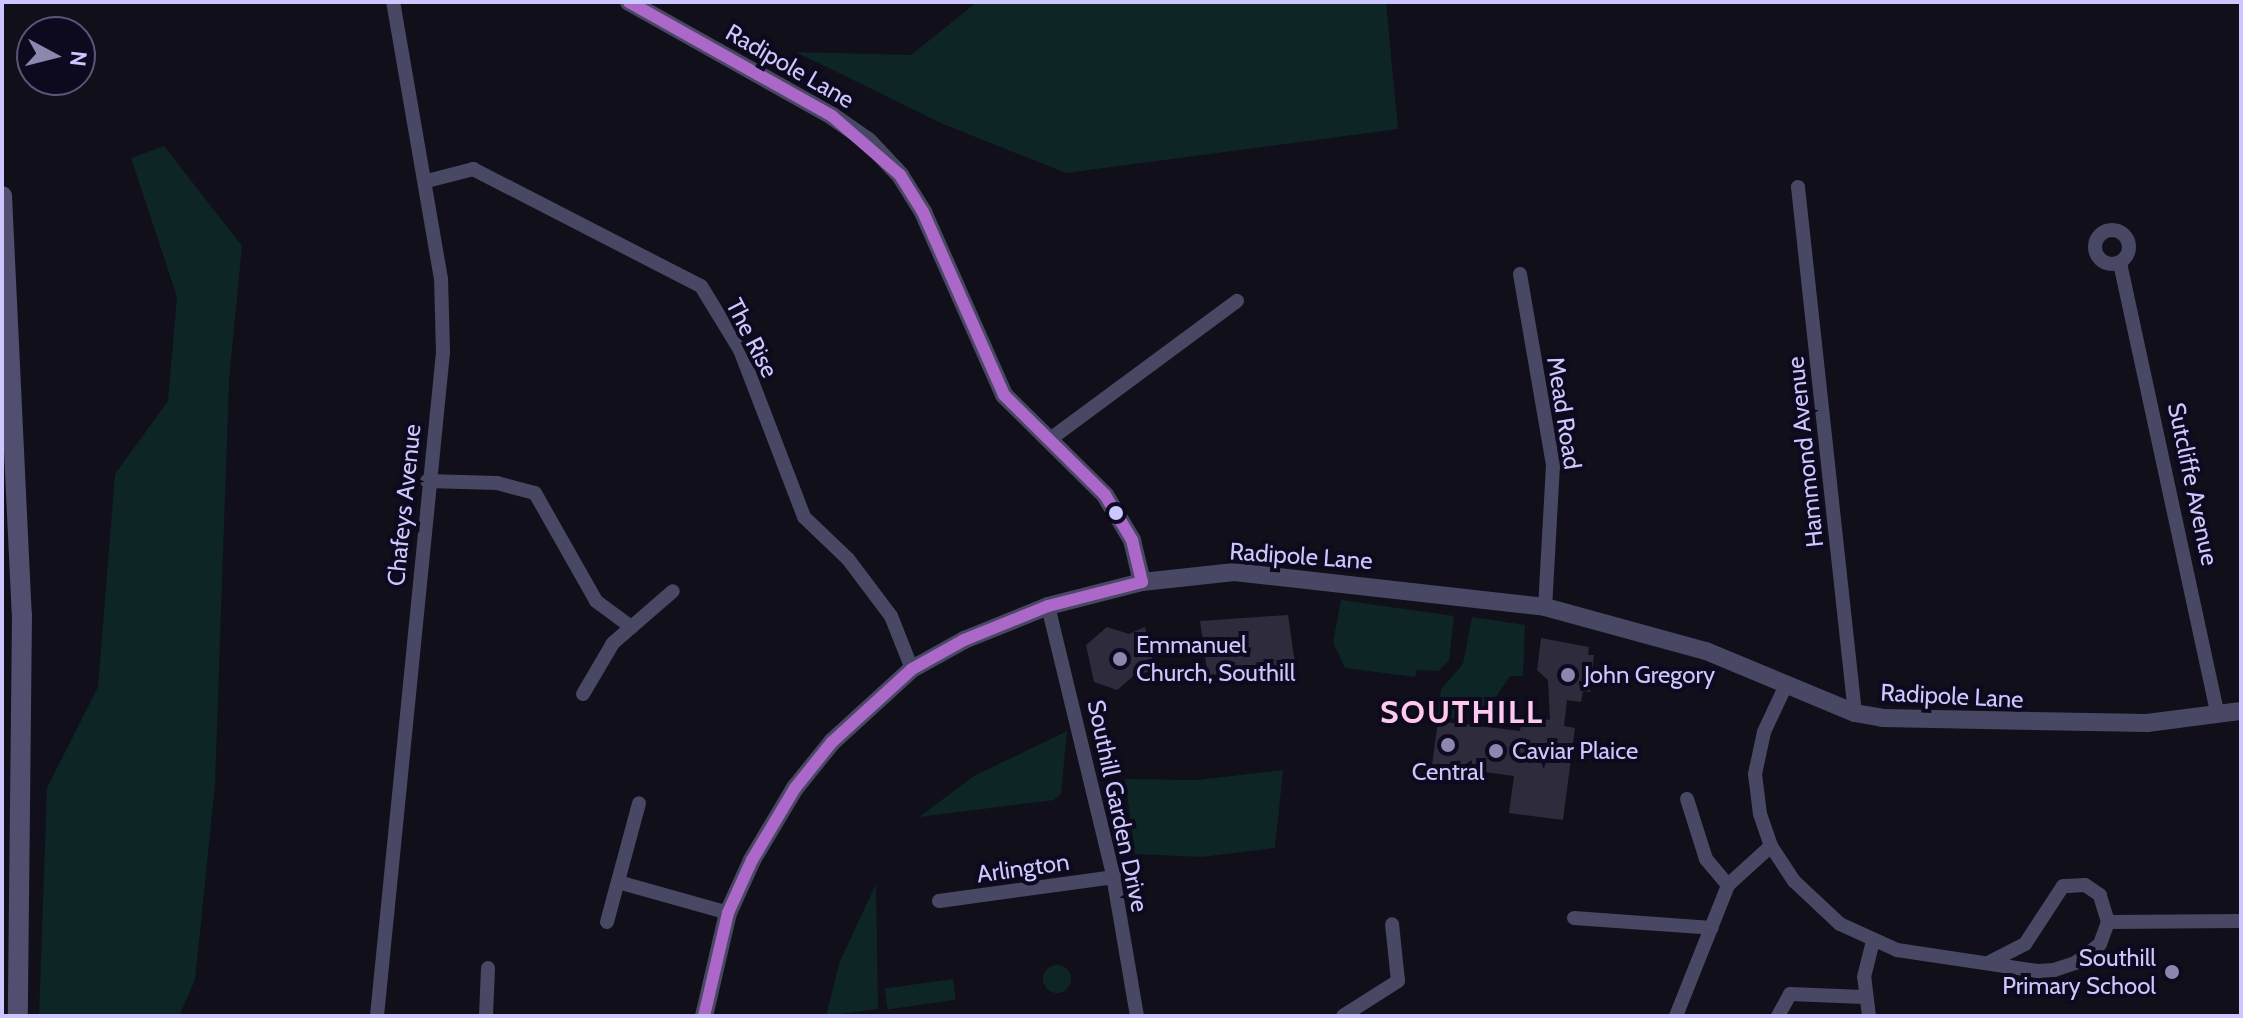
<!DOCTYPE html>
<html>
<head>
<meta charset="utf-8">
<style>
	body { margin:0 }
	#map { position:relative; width:2243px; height:1018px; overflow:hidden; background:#100f1a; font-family:Cabin,sans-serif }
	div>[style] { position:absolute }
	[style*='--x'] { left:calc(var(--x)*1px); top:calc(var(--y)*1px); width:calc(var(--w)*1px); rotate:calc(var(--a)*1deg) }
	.green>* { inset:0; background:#0d2525; transform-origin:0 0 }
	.round { border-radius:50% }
	.building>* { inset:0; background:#2e2b3d }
	.minor>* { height:14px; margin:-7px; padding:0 7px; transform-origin:7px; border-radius:7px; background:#494864 }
	.minor>.ring { margin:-7px; padding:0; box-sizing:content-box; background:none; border:14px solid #494864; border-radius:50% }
	.tertiary>* { height:18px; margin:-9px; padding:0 9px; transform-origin:9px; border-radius:9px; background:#494864 }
	.secondary>* { height:20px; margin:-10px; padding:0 10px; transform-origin:10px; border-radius:10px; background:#504f6f }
	.bus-1>* { height:12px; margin:-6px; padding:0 6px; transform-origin:6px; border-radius:6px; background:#ac68c9 }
	.dots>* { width:22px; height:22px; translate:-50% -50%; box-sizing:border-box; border:4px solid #0d0a1f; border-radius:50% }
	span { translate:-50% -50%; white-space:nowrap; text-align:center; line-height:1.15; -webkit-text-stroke:8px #0d0a1f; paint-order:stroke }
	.street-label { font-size:24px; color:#cdc7ff }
	.poi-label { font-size:24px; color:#cdc7ff }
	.left { translate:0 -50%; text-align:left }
	.right { translate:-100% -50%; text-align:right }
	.district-label { font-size:32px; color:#ffc9ec; font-weight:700; letter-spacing:2px }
	.frame { position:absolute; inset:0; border:4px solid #cdc7ff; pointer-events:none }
	.north { position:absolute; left:16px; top:16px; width:80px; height:80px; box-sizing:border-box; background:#0d0a1f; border:2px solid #5a5679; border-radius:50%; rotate:97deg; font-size:22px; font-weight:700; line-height:32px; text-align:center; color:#cdc7ff }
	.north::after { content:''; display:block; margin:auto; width:28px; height:36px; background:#8b87af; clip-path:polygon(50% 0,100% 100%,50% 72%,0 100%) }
</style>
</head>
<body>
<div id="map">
	<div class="green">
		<i style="clip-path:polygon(977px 2px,1386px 2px,1398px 129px,1066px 173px,943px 124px,796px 52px,911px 55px)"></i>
		<i style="clip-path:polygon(164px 146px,242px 246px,229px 380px,215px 785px,195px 980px,179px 1016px,39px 1016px,47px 788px,98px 687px,115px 474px,168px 401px,177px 297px,131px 158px)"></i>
		<i style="clip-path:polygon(1341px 600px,1454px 616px,1449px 661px,1438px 671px,1417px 670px,1415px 677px,1345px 668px,1333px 642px)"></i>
		<i style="clip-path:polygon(1472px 617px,1525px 625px,1523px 676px,1510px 676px,1490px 706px,1466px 709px,1464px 720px,1438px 717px,1441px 689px,1463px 664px)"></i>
		<i style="clip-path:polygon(1067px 731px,1061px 794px,1054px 800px,919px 817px,974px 776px)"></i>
		<i style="clip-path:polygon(1283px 770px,1275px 848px,1202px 857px,1135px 854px,1125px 779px,1197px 780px)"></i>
		<i style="clip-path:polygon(876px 884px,878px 1009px,826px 1016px,840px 961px)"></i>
		<i class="round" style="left:1043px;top:965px;width:28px;height:28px"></i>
		<i style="left:953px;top:979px;width:21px;height:69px;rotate:82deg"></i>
	</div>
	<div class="building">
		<i style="clip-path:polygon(1288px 615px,1295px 663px,1208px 677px,1200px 621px)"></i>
		<i style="clip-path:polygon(1107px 627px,1129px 634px,1145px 627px,1155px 672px,1137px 673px,1117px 690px,1094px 682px,1086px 645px)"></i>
		<i style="clip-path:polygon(1541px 638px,1589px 647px,1588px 655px,1594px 655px,1590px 692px,1583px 691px,1581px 702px,1567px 700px,1564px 726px,1575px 728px,1563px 820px,1509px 813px,1514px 776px,1432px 765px,1438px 721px,1520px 731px,1522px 716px,1550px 720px,1548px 680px,1537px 670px)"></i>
	</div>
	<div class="minor">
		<i style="--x:427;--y:181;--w:48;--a:-14.6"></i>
		<i style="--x:473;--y:169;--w:256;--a:27.2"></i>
		<i style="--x:701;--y:286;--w:75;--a:58.6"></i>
		<i style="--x:740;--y:350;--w:179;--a:69"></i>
		<i style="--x:804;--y:517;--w:61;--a:43.7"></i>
		<i style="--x:848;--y:559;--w:71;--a:53"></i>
		<i style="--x:891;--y:616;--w:57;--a:68.4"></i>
		<i style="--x:1798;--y:187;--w:529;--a:83.82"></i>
		<i class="ring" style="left:2095px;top:230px;width:20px;height:20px"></i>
		<i style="--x:2120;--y:263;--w:463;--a:77.8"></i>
		<i style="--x:1520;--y:274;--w:194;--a:80.2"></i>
		<i style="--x:1553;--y:465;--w:142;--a:93.2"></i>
		<i style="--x:1049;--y:440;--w:234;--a:-36.5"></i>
		<i style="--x:427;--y:481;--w:70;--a:1.6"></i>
		<i style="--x:497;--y:483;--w:39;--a:15"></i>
		<i style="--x:535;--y:493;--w:124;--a:60.5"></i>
		<i style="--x:596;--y:601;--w:44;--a:36.6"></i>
		<i style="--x:1048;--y:606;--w:272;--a:76.4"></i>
		<i style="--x:1112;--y:870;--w:148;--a:80.3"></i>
		<i style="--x:1786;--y:685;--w:52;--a:115.1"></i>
		<i style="--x:1764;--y:732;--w:43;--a:102.1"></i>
		<i style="--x:1755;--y:774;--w:40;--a:82.9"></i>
		<i style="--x:1760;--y:814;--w:34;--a:71"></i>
		<i style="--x:1771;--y:846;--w:42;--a:56.7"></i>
		<i style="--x:1794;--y:881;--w:63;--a:43.1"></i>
		<i style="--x:1840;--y:924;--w:63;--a:24.5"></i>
		<i style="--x:1897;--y:950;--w:143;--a:8.5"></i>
		<i style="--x:2038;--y:971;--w:16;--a:-4"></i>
		<i style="--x:2054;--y:970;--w:22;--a:-18"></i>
		<i style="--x:2075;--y:963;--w:31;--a:-37"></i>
		<i style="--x:2100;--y:944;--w:23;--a:-70"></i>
		<i style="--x:2108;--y:922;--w:28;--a:-107"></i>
		<i style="--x:2100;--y:895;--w:18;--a:-146"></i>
		<i style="--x:2085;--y:885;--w:22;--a:177"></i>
		<i style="--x:2063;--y:886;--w:69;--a:123.2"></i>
		<i style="--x:2025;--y:944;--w:39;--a:153"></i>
		<i style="--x:583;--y:694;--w:59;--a:-59.5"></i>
		<i style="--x:613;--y:643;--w:79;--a:-40.9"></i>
		<i style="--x:1687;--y:799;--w:63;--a:72.4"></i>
		<i style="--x:1706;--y:859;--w:34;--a:50"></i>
		<i style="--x:618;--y:882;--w:114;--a:15.7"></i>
		<i style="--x:939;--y:901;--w:177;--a:-7.8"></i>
		<i style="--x:1574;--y:918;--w:138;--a:4.1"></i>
		<i style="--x:607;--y:922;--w:123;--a:-74.9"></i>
		<i style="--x:2108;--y:922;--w:133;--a:-0.4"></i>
		<i style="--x:377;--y:1016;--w:666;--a:-84.32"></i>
		<i style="--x:443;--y:353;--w:74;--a:-91.5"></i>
		<i style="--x:441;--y:279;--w:281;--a:-99.8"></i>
		<i style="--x:486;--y:1016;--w:48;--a:-87.6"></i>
		<i style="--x:1343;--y:1016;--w:65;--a:-32.5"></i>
		<i style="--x:1398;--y:981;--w:57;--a:-96"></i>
		<i style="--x:1676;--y:1016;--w:141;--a:-68.3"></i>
		<i style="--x:1728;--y:885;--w:58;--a:-42.2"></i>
		<i style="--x:1778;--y:1016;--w:25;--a:-61"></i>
		<i style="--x:1790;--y:994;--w:74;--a:2.3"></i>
		<i style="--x:1869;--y:1016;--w:39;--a:-97"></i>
		<i style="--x:1864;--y:977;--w:36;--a:-76"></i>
	</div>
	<div class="tertiary">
		<i style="--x:629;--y:2;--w:233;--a:29.3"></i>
		<i style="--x:832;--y:116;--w:44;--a:34.8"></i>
		<i style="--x:868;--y:141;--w:47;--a:46.7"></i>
		<i style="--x:900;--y:175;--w:44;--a:58.1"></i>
		<i style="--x:923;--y:212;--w:200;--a:66.1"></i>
		<i style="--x:1004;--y:395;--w:142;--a:44.7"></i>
		<i style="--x:1105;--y:495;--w:52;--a:59"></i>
		<i style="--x:1132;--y:540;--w:43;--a:76.6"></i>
		<i style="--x:704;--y:1016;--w:106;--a:-76.9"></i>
		<i style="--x:728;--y:913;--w:58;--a:-65.6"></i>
		<i style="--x:752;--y:860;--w:84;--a:-59.2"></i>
		<i style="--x:795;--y:788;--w:59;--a:-51.2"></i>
		<i style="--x:832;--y:742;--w:108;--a:-42.4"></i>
		<i style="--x:912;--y:669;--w:60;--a:-29.1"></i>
		<i style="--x:964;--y:640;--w:91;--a:-22"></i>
		<i style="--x:1048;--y:606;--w:97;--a:-14.3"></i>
		<i style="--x:1142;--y:582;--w:93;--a:-6.2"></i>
		<i style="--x:1234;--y:572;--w:313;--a:6.4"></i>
		<i style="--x:1545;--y:607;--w:167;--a:15.3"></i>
		<i style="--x:1706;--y:651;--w:161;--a:22.6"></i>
		<i style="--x:1855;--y:713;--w:27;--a:10"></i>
		<i style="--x:1882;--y:718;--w:265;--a:1.1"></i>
		<i style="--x:2147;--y:723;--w:95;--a:-7.3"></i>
	</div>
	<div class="secondary">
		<i style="--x:2;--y:196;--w:418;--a:87.3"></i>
		<i style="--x:22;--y:614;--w:402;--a:90.6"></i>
	</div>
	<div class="bus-1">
		<i style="--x:629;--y:2;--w:233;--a:29.3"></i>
		<i style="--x:832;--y:116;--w:90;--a:40.9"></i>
		<i style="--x:900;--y:175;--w:44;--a:58.1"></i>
		<i style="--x:923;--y:212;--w:200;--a:66.1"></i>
		<i style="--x:1004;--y:395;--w:142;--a:44.7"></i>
		<i style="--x:1105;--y:495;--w:52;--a:59"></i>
		<i style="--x:1132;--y:540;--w:43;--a:76.6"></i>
		<i style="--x:1142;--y:582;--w:97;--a:165.7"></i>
		<i style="--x:1048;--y:606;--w:91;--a:158"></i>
		<i style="--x:964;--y:640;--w:60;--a:150.9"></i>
		<i style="--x:912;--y:669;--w:108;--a:137.6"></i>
		<i style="--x:832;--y:742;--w:59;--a:128.8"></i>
		<i style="--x:795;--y:788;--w:84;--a:120.8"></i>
		<i style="--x:752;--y:860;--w:58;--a:114.4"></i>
		<i style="--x:728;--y:913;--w:106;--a:103.1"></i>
	</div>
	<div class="dots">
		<i style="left:1116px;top:513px;background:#cdc7ff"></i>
		<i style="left:1120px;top:659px;background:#8b87af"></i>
		<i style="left:1568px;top:675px;background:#8b87af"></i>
		<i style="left:1448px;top:745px;background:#8b87af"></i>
		<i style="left:1496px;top:751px;background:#8b87af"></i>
		<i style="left:2172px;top:972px;background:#8b87af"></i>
	</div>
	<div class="street-label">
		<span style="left:790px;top:66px;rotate:30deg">Radipole Lane</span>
		<span style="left:752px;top:338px;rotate:63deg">The Rise</span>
		<span style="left:1564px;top:413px;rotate:81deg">Mead Road</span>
		<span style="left:1805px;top:452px;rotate:-96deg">Hammond Avenue</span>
		<span style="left:2193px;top:484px;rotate:78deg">Sutcliffe Avenue</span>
		<span style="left:404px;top:505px;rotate:-84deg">Chafeys Avenue</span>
		<span style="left:1301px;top:556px;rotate:4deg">Radipole Lane</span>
		<span style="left:1952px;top:696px;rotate:3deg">Radipole Lane</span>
		<span style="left:1118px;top:806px;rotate:78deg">Southill Garden Drive</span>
		<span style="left:1023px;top:868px;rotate:-8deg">Arlington</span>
	</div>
	<div class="poi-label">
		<span class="left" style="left:1136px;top:659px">Emmanuel<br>Church, Southill</span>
		<span class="left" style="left:1584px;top:675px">John Gregory</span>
		<span class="left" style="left:1512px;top:751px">Caviar Plaice</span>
		<span style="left:1448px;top:772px">Central</span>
		<span class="right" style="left:2156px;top:972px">Southill<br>Primary School</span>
	</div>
	<div class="district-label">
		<span style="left:1462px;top:712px">SOUTHILL</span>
	</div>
	<div class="frame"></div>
	<div class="north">N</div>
</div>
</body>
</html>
